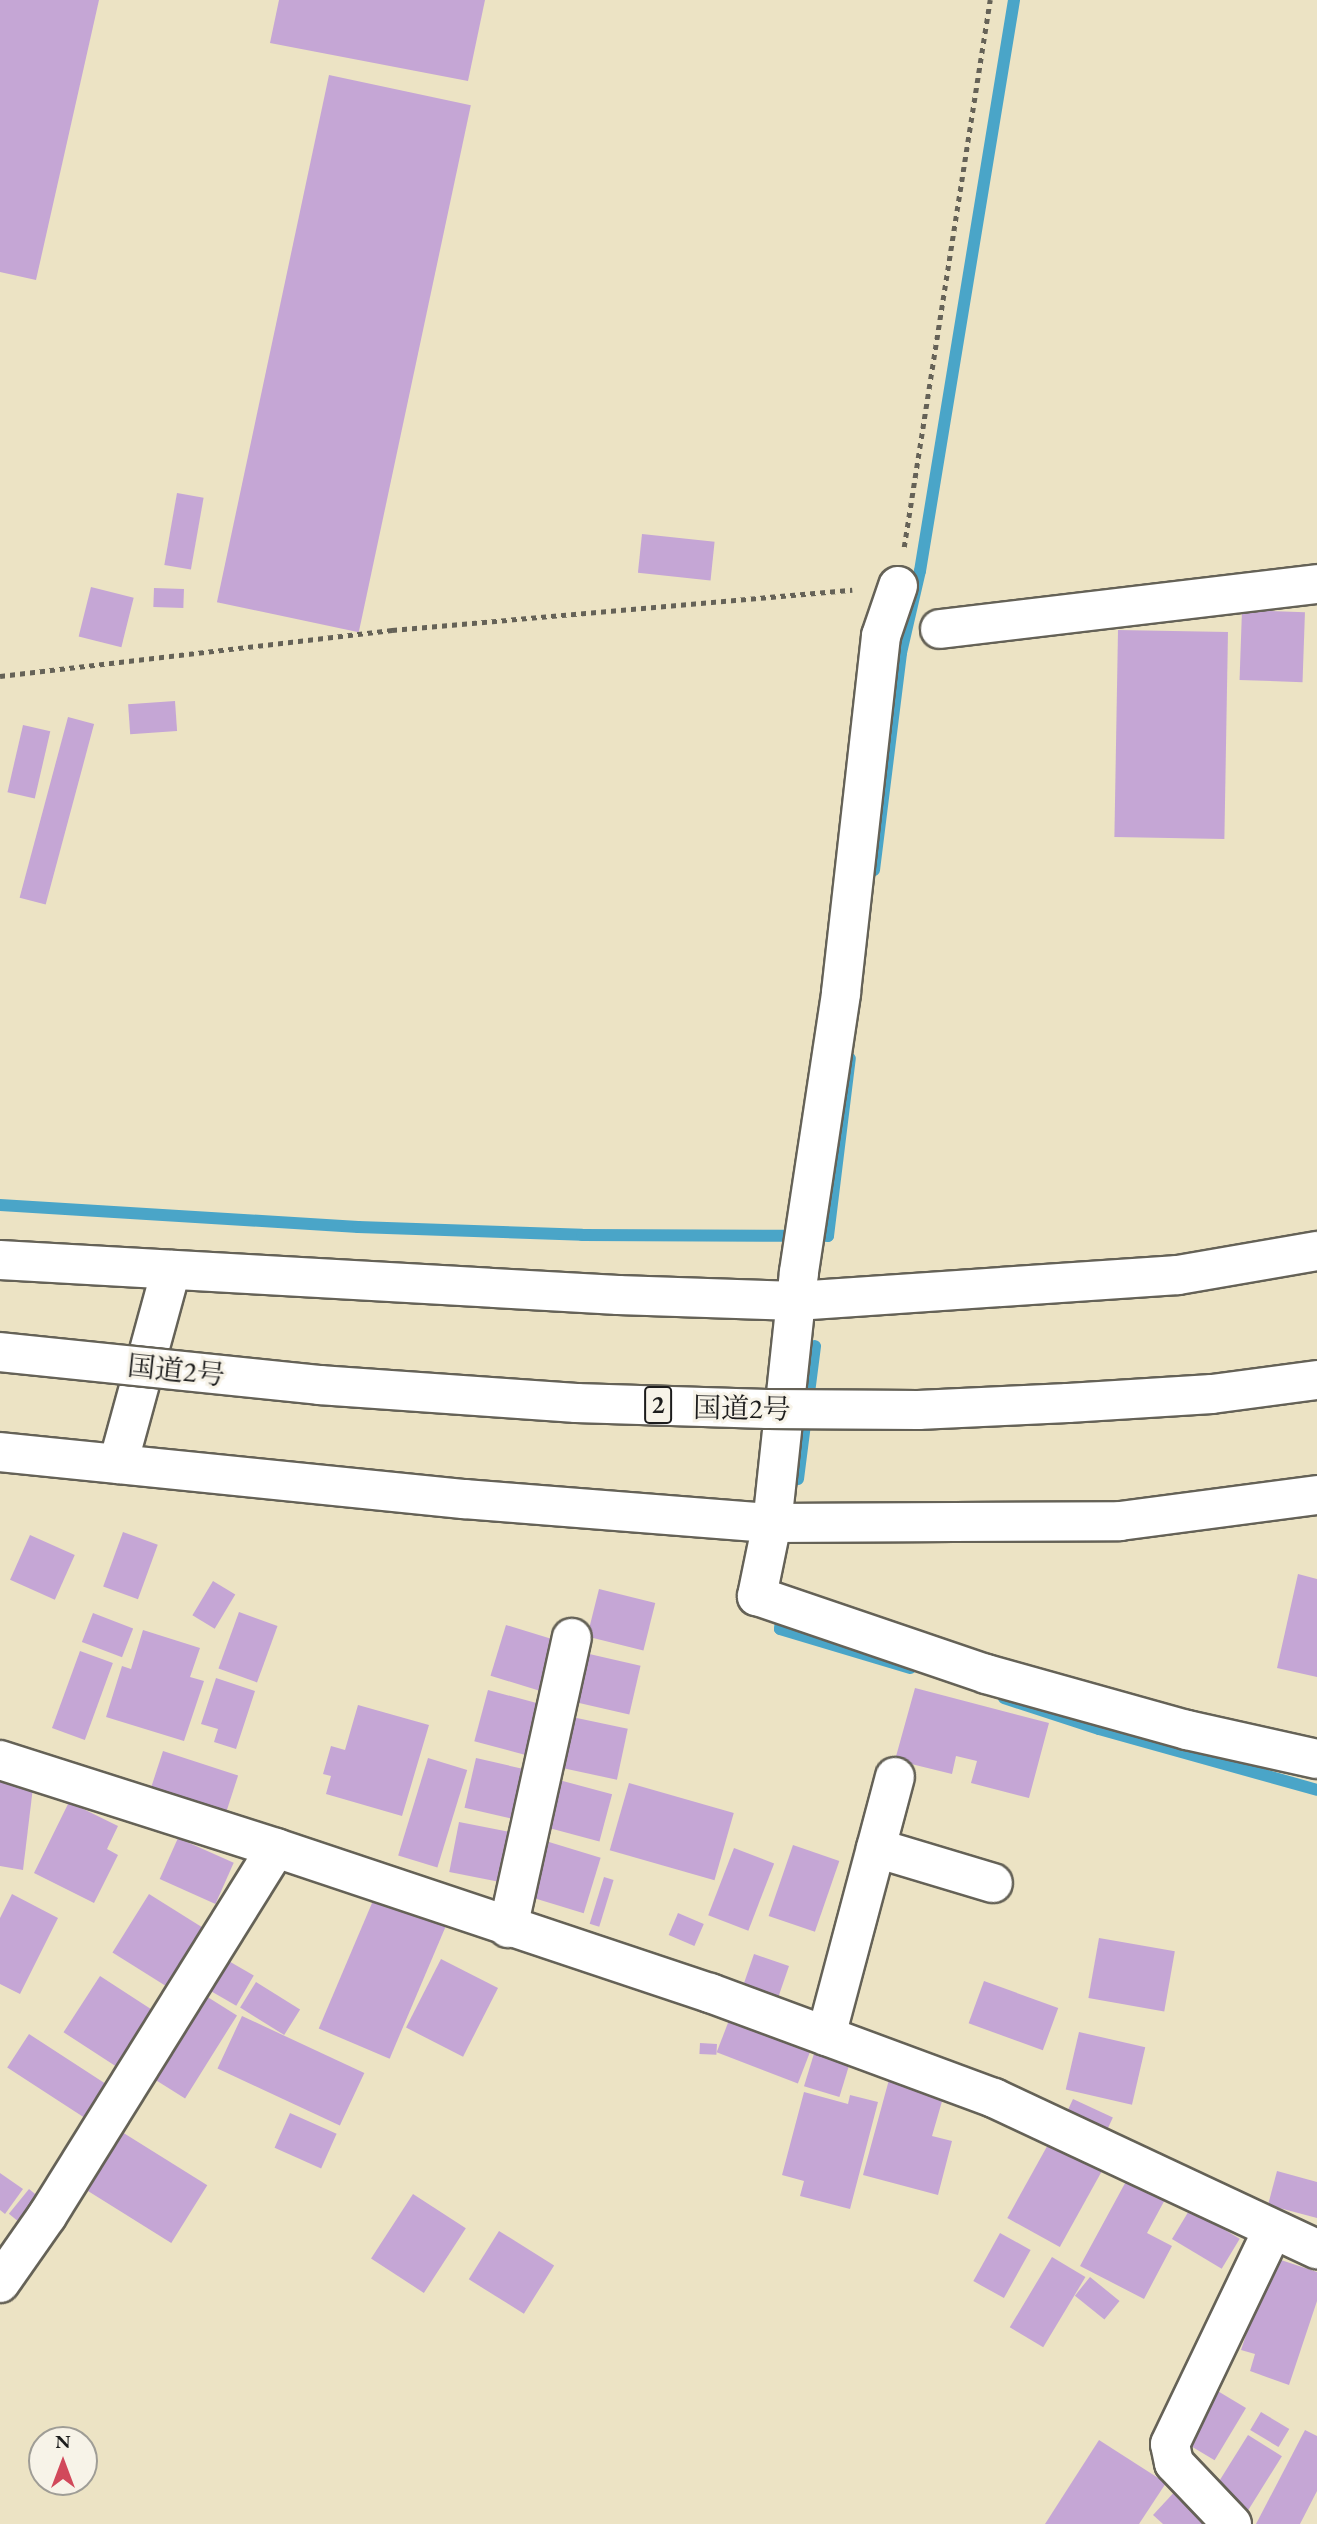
<!DOCTYPE html>
<html>
<head>
<meta charset="utf-8">
<style>
	body { margin:0 }
	#map { position:relative; width:1317px; height:2524px; overflow:hidden; background:#ece3c4; font-family:"EB Garamond","Noto Serif JP",serif }
	div>[style] { position:absolute }
	[style*='--x'] { left:calc(var(--x)*1px); top:calc(var(--y)*1px); width:calc(var(--w)*1px); rotate:calc(var(--a)*1deg) }
	.stream>* { height:12px; margin:-6px; padding:0 6px; transform-origin:6px; border-radius:6px; background:#4aa5c8 }
	.building>* { inset:0; background:#c5a6d5; transform-origin:0 0 }
	.path>* { height:4.5px; margin-top:-2.25px; transform-origin:0; background:repeating-linear-gradient(90deg,#656257 0 5px,transparent 0 10px) }
	.roads { filter:drop-shadow(2px 0 #656257) drop-shadow(-2px 0 #656257) drop-shadow(0 2px #656257) drop-shadow(0 -2px #656257) }
	.minor>* { height:38px; margin:-19px; padding:0 19px; transform-origin:19px; border-radius:19px; background:#fff }
	.bridges { filter:drop-shadow(2px 0 #656257) drop-shadow(-2px 0 #656257) drop-shadow(0 2px #656257) drop-shadow(0 -2px #656257) }
	.trunk-bridge>* { height:38px; margin:-19px; padding:0 19px; transform-origin:19px; border-radius:19px; background:#fff }
	span { translate:-50% -50%; white-space:nowrap; text-align:center; line-height:1.15; -webkit-text-stroke:6px #f7f3e8; paint-order:stroke }
	.shield-label span { padding:2px 5px; background:#f7f3e8; border:2px solid; border-radius:5px; -webkit-text-stroke-width:0 }
	.shield-label { font-size:26px; color:#1c1c1c; font-weight:700 }
	.street-label { font-size:28px; color:#1c1c1c }
	.north { position:absolute; left:28px; top:2426px; width:70px; height:70px; box-sizing:border-box; background:#f7f3e8; border:2px solid #9f9d96; border-radius:50%; rotate:0deg; font-size:19px; font-weight:700; line-height:28px; text-align:center; color:#1c1c1c }
	.north::after { content:''; display:block; margin:auto; width:24px; height:32px; background:#d1495b; clip-path:polygon(50% 0,100% 100%,50% 72%,0 100%) }
</style>
</head>
<body>
<div id="map">
	<div class="stream">
		<i style="--x:874;--y:870;--w:219;--a:-82.9"></i>
		<i style="--x:901;--y:653;--w:84;--a:-77"></i>
		<i style="--x:920;--y:571;--w:579;--a:-80.65"></i>
		<i style="--x:0;--y:1205;--w:359;--a:3.5"></i>
		<i style="--x:358;--y:1227;--w:224;--a:2"></i>
		<i style="--x:582;--y:1235;--w:246;--a:0.2"></i>
		<i style="--x:828;--y:1236;--w:179;--a:-83"></i>
		<i style="--x:798;--y:1479;--w:134;--a:-82.7"></i>
		<i style="--x:781;--y:1618;--w:11;--a:95"></i>
		<i style="--x:780;--y:1629;--w:136;--a:16.7"></i>
		<i style="--x:1004;--y:1698;--w:100;--a:18.1"></i>
		<i style="--x:1099;--y:1729;--w:226;--a:15.6"></i>
	</div>
	<div class="building">
		<i style="clip-path:polygon(0 0,99px 0,36px 280px,0 272px)"></i>
		<i style="clip-path:polygon(279px 0,485px 0,468px 81px,270px 43px)"></i>
		<i style="left:329px;top:75px;width:145px;height:539px;rotate:12deg"></i>
		<i style="left:177px;top:493px;width:27px;height:73px;rotate:10deg"></i>
		<i style="left:642px;top:534px;width:73px;height:39px;rotate:6deg"></i>
		<i style="left:91px;top:587px;width:44px;height:51px;rotate:14deg"></i>
		<i style="left:154px;top:588px;width:30px;height:19px;rotate:2deg"></i>
		<i style="left:1242px;top:610px;width:63px;height:70px;rotate:2deg"></i>
		<i style="left:1118px;top:630px;width:110px;height:207px;rotate:1deg"></i>
		<i style="left:175px;top:701px;width:30px;height:47px;rotate:86deg"></i>
		<i style="left:68px;top:717px;width:27px;height:187px;rotate:15deg"></i>
		<i style="left:23px;top:725px;width:28px;height:69px;rotate:13deg"></i>
		<i style="left:123px;top:1532px;width:37px;height:58px;rotate:20deg"></i>
		<i style="left:30px;top:1535px;width:49px;height:49px;rotate:24deg"></i>
		<i style="clip-path:polygon(1298px 1574px,1317px 1579px,1317px 1677px,1277px 1668px)"></i>
		<i style="left:213px;top:1581px;width:26px;height:40px;rotate:31deg"></i>
		<i style="left:599px;top:1589px;width:58px;height:49px;rotate:14deg"></i>
		<i style="left:239px;top:1612px;width:41px;height:60px;rotate:20deg"></i>
		<i style="left:93px;top:1613px;width:43px;height:31px;rotate:21deg"></i>
		<i style="left:506px;top:1625px;width:59px;height:53px;rotate:17deg"></i>
		<i style="clip-path:polygon(143px 1630px,200px 1648px,190px 1677px,204px 1681px,184px 1741px,106px 1717px,122px 1666px,131px 1669px)"></i>
		<i style="left:80px;top:1651px;width:35px;height:82px;rotate:20deg"></i>
		<i style="left:585px;top:1653px;width:57px;height:50px;rotate:13deg"></i>
		<i style="clip-path:polygon(216px 1678px,255px 1691px,236px 1749px,214px 1742px,218px 1729px,201px 1724px)"></i>
		<i style="clip-path:polygon(915px 1688px,1049px 1723px,1029px 1798px,971px 1783px,977px 1761px,956px 1756px,952px 1774px,895px 1760px)"></i>
		<i style="left:488px;top:1690px;width:57px;height:53px;rotate:15deg"></i>
		<i style="clip-path:polygon(358px 1705px,429px 1725px,402px 1816px,326px 1794px,331px 1776px,323px 1774px,331px 1746px,345px 1750px)"></i>
		<i style="left:572px;top:1717px;width:57px;height:52px;rotate:12deg"></i>
		<i style="left:163px;top:1751px;width:79px;height:44px;rotate:18deg"></i>
		<i style="left:428px;top:1758px;width:41px;height:102px;rotate:17deg"></i>
		<i style="left:476px;top:1758px;width:51px;height:51px;rotate:13deg"></i>
		<i style="clip-path:polygon(0 1775px,34px 1779px,23px 1870px,0 1866px)"></i>
		<i style="left:559px;top:1780px;width:55px;height:49px;rotate:15deg"></i>
		<i style="left:629px;top:1783px;width:109px;height:70px;rotate:16deg"></i>
		<i style="clip-path:polygon(69px 1802px,118px 1826px,107px 1849px,118px 1855px,94px 1903px,34px 1873px)"></i>
		<i style="left:459px;top:1822px;width:53px;height:51px;rotate:11deg"></i>
		<i style="left:178px;top:1838px;width:61px;height:45px;rotate:24deg"></i>
		<i style="left:549px;top:1842px;width:54px;height:58px;rotate:17deg"></i>
		<i style="left:793px;top:1845px;width:49px;height:75px;rotate:19deg"></i>
		<i style="left:734px;top:1848px;width:43px;height:72px;rotate:21deg"></i>
		<i style="left:604px;top:1877px;width:10px;height:49px;rotate:17deg"></i>
		<i style="clip-path:polygon(12px 1894px,58px 1918px,20px 1994px,0 1984px,0 1918px)"></i>
		<i style="left:149px;top:1894px;width:64px;height:69px;rotate:32deg"></i>
		<i style="left:375px;top:1896px;width:77px;height:144px;rotate:23deg"></i>
		<i style="left:678px;top:1913px;width:28px;height:24px;rotate:23deg"></i>
		<i style="left:1099px;top:1938px;width:77px;height:61px;rotate:10deg"></i>
		<i style="left:754px;top:1954px;width:37px;height:34px;rotate:19deg"></i>
		<i style="left:220px;top:1956px;width:39px;height:35px;rotate:30deg"></i>
		<i style="left:441px;top:1959px;width:64px;height:77px;rotate:27deg"></i>
		<i style="left:100px;top:1976px;width:67px;height:67px;rotate:33deg"></i>
		<i style="left:984px;top:1981px;width:79px;height:45px;rotate:20deg"></i>
		<i style="left:256px;top:1982px;width:52px;height:30px;rotate:32deg"></i>
		<i style="left:198px;top:1991px;width:46px;height:98px;rotate:32deg"></i>
		<i style="left:731px;top:2015px;width:87px;height:40px;rotate:21deg"></i>
		<i style="left:242px;top:2016px;width:135px;height:58px;rotate:25deg"></i>
		<i style="left:1079px;top:2032px;width:68px;height:59px;rotate:13deg"></i>
		<i style="left:29px;top:2034px;width:100px;height:40px;rotate:33deg"></i>
		<i style="left:700px;top:2043px;width:17px;height:11px;rotate:3deg"></i>
		<i style="left:816px;top:2047px;width:37px;height:41px;rotate:17deg"></i>
		<i style="clip-path:polygon(890px 2076px,945px 2091px,932px 2136px,952px 2141px,938px 2195px,863px 2175px)"></i>
		<i style="clip-path:polygon(804px 2092px,848px 2104px,850px 2095px,878px 2102px,850px 2209px,800px 2196px,804px 2181px,782px 2175px)"></i>
		<i style="left:1073px;top:2099px;width:44px;height:16px;rotate:25deg"></i>
		<i style="left:290px;top:2113px;width:51px;height:38px;rotate:24deg"></i>
		<i style="left:114px;top:2127px;width:110px;height:68px;rotate:32deg"></i>
		<i style="left:1050px;top:2141px;width:60px;height:88px;rotate:29deg"></i>
		<i style="clip-path:polygon(1277px 2171px,1317px 2182px,1317px 2218px,1268px 2205px)"></i>
		<i style="clip-path:polygon(0 2173px,23px 2189px,5px 2214px,0 2210px)"></i>
		<i style="clip-path:polygon(1130px 2174px,1168px 2194px,1147px 2233px,1172px 2246px,1144px 2299px,1080px 2266px)"></i>
		<i style="left:29px;top:2189px;width:19px;height:32px;rotate:39deg"></i>
		<i style="left:413px;top:2194px;width:63px;height:77px;rotate:33deg"></i>
		<i style="left:1190px;top:2209px;width:58px;height:35px;rotate:31deg"></i>
		<i style="left:499px;top:2231px;width:65px;height:57px;rotate:32deg"></i>
		<i style="left:1000px;top:2233px;width:35px;height:55px;rotate:29deg"></i>
		<i style="left:1052px;top:2257px;width:39px;height:82px;rotate:31deg"></i>
		<i style="clip-path:polygon(1272px 2257px,1317px 2272px,1317px 2301px,1289px 2385px,1250px 2371px,1255px 2354px,1241px 2350px)"></i>
		<i style="left:1090px;top:2277px;width:38px;height:24px;rotate:39deg"></i>
		<i style="left:1216px;top:2390px;width:35px;height:61px;rotate:31deg"></i>
		<i style="left:1261px;top:2412px;width:33px;height:21px;rotate:31deg"></i>
		<i style="clip-path:polygon(1305px 2430px,1317px 2436px,1317px 2491px,1300px 2524px,1256px 2524px)"></i>
		<i style="left:1248px;top:2435px;width:40px;height:64px;rotate:32deg"></i>
		<i style="clip-path:polygon(1099px 2440px,1166px 2483px,1139px 2524px,1045px 2524px)"></i>
		<i style="clip-path:polygon(1179px 2487px,1221px 2524px,1163px 2524px,1153px 2515px)"></i>
	</div>
	<div class="path">
		<i style="--x:904;--y:547;--w:554;--a:-81.07"></i>
		<i style="--x:0;--y:676;--w:395;--a:-6.7"></i>
		<i style="--x:392;--y:630;--w:462;--a:-5"></i>
	</div>
	<div class="roads">
		<div class="minor">
			<i style="--x:898;--y:586;--w:53;--a:108.8"></i>
			<i style="--x:881;--y:636;--w:360;--a:96.4"></i>
			<i style="--x:841;--y:994;--w:281;--a:98.6"></i>
			<i style="--x:799;--y:1272;--w:252;--a:96.1"></i>
			<i style="--x:772;--y:1523;--w:75;--a:101.6"></i>
			<i style="--x:757;--y:1596;--w:242;--a:18.8"></i>
			<i style="--x:986;--y:1674;--w:209;--a:15.6"></i>
			<i style="--x:1187;--y:1730;--w:133;--a:12.6"></i>
			<i style="--x:940;--y:629;--w:380;--a:-6.8"></i>
			<i style="--x:0;--y:1260;--w:619;--a:3.24"></i>
			<i style="--x:618;--y:1295;--w:178;--a:1.9"></i>
			<i style="--x:796;--y:1301;--w:383;--a:-3.9"></i>
			<i style="--x:1178;--y:1275;--w:141;--a:-9.8"></i>
			<i style="--x:0;--y:1452;--w:466;--a:5.8"></i>
			<i style="--x:464;--y:1499;--w:309;--a:4.5"></i>
			<i style="--x:772;--y:1523;--w:348;--a:-0.3"></i>
			<i style="--x:1120;--y:1521;--w:199;--a:-7.5"></i>
			<i style="--x:118;--y:1464;--w:201;--a:-74.7"></i>
			<i style="--x:0;--y:1760;--w:290;--a:17.7"></i>
			<i style="--x:276;--y:1848;--w:458;--a:18.5"></i>
			<i style="--x:710;--y:1993;--w:303;--a:20.3"></i>
			<i style="--x:994;--y:2098;--w:357;--a:25.1"></i>
			<i style="--x:876;--y:1848;--w:122;--a:16.7"></i>
			<i style="--x:508;--y:1928;--w:297;--a:-77.6"></i>
			<i style="--x:826;--y:2036;--w:268;--a:-75.1"></i>
			<i style="--x:0;--y:2283;--w:82;--a:-55"></i>
			<i style="--x:47;--y:2216;--w:433;--a:-58.1"></i>
			<i style="--x:1232;--y:2524;--w:84;--a:-133.6"></i>
			<i style="--x:1174;--y:2463;--w:19;--a:-102"></i>
			<i style="--x:1170;--y:2444;--w:238;--a:-64.4"></i>
		</div>
	</div>
	<div class="bridges">
		<div class="trunk-bridge">
			<i style="--x:0;--y:1352;--w:321;--a:5.9"></i>
			<i style="--x:319;--y:1385;--w:258;--a:4"></i>
			<i style="--x:576;--y:1403;--w:191;--a:1.8"></i>
			<i style="--x:767;--y:1409;--w:151;--a:0.4"></i>
			<i style="--x:918;--y:1410;--w:150;--a:-2.7"></i>
			<i style="--x:1068;--y:1403;--w:144;--a:-3.6"></i>
			<i style="--x:1212;--y:1394;--w:106;--a:-7.6"></i>
		</div>
	</div>
	<div class="shield-label">
		<span style="left:658px;top:1405px">2</span>
	</div>
	<div class="street-label">
		<span style="left:176px;top:1370px;rotate:6deg">国道2号</span>
		<span style="left:742px;top:1408px;rotate:1deg">国道2号</span>
	</div>
	<div class="north">N</div>
</div>
</body>
</html>
